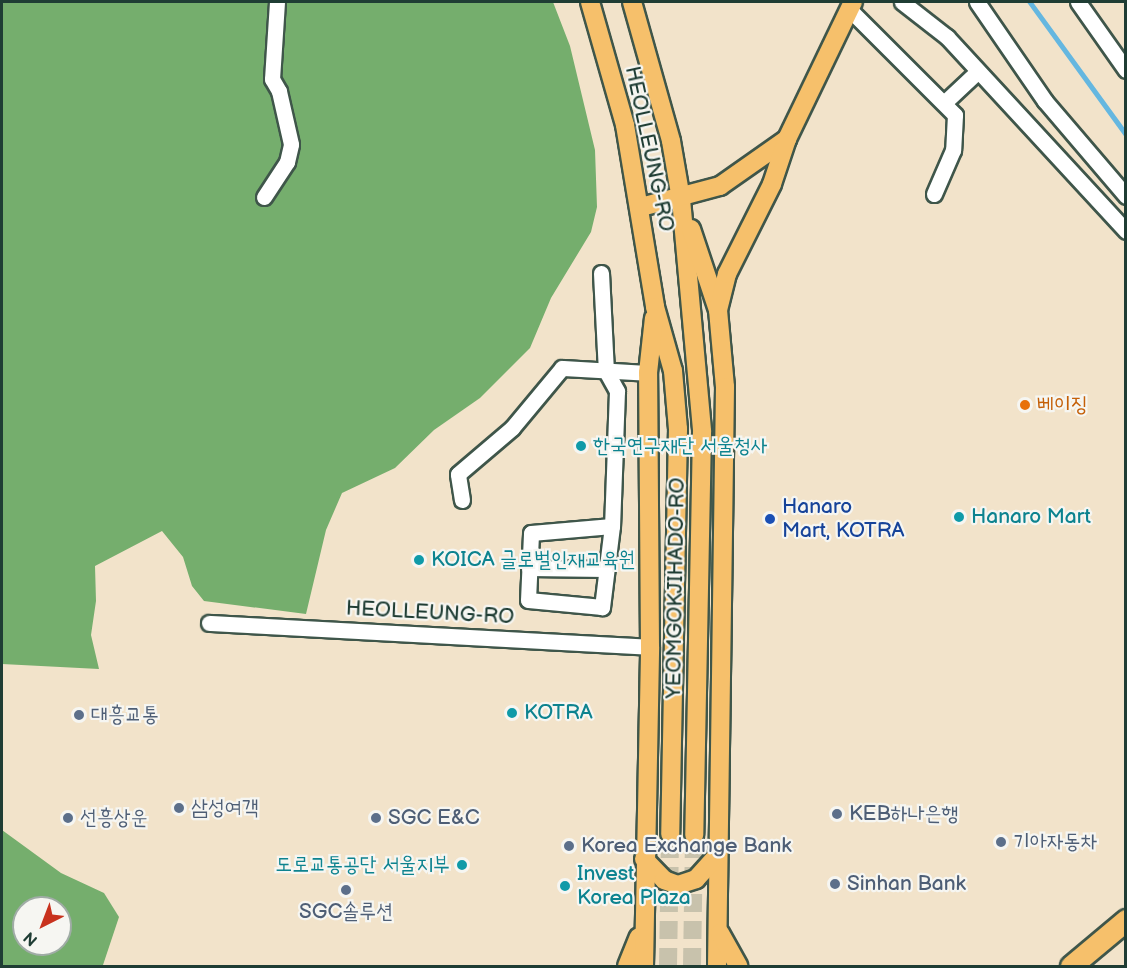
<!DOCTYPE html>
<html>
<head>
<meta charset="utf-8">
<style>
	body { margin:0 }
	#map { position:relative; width:1127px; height:968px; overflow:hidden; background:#f2e3ca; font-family:"Balsamiq Sans","Poor Story",sans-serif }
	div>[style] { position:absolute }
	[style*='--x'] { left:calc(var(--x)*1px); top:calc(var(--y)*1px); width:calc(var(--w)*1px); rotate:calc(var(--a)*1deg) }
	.forest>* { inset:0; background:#75ae6d }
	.stream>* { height:4.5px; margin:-2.25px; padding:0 2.25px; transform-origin:2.25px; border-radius:2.25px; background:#65b7e0 }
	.major-tunnel>* { height:18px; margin-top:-9px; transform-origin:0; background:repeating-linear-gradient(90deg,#c8c2ac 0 18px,transparent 0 27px) }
	.roads { filter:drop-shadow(2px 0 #3f564a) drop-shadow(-2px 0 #3f564a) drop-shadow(0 2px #3f564a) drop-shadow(0 -2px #3f564a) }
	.minor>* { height:15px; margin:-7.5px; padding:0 7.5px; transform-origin:7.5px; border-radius:7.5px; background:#fff }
	.major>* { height:18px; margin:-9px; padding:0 9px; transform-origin:9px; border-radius:9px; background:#f6c06b }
	.highway>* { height:21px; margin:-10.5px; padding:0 10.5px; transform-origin:10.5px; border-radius:10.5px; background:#f6c06b }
	.dots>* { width:16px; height:16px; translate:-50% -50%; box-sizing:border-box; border:3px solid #f6f6f2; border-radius:50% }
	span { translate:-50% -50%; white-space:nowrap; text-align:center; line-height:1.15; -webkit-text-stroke:4.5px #f6f6f2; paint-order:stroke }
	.street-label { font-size:21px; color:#1f3d34 }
	.food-label { font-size:21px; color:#c56008 }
	.left { translate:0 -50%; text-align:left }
	.culture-label { font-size:21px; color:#0d838f }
	.right { translate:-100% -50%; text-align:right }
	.transit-label { font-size:21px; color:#164399 }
	.service-label { font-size:21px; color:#4e5e75 }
	.frame { position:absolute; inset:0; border:3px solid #1f3d34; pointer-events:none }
	.north { position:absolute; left:12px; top:896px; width:60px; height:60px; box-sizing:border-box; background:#f6f6f2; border:2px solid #a0aca6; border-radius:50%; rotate:222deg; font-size:16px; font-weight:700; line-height:24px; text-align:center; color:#1f3d34 }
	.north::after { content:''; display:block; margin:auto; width:21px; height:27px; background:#c8321e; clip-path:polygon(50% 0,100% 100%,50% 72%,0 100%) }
</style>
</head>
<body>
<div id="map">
	<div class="forest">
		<i style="clip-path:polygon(2px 2px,553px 2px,570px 46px,595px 150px,597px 207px,591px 232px,551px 298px,530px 348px,480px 398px,434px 430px,395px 468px,342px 493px,326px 530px,306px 614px,204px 601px,192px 586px,183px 557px,162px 531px,95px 566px,96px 601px,91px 635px,99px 669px,2px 664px)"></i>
		<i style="clip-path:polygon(evenodd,2px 830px,61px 873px,104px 893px,119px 917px,103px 965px,2px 965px,2px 830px,24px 908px,60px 908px,60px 944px,24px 944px,24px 908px)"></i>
	</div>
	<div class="stream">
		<i style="--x:1030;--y:2;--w:163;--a:54"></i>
	</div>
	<div class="major-tunnel">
		<i style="--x:668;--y:966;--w:132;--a:-89.1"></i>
		<i style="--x:692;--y:966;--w:131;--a:-89.1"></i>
	</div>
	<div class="roads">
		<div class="minor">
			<i style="--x:902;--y:2;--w:57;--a:37.9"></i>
			<i style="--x:947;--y:37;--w:264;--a:47.3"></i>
			<i style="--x:977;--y:2;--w:120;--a:55.5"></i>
			<i style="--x:1045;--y:101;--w:125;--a:49.5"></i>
			<i style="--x:1078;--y:2;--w:83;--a:54.8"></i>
			<i style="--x:849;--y:9;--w:150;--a:45"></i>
			<i style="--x:955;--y:115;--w:35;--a:93"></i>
			<i style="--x:953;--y:150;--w:48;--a:113.4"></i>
			<i style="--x:945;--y:102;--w:45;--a:-43.2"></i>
			<i style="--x:264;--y:197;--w:42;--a:-56.7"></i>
			<i style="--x:287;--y:162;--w:18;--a:-77"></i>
			<i style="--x:291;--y:144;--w:54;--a:-102.8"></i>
			<i style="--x:279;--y:91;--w:14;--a:-120"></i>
			<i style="--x:272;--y:79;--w:77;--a:-86.3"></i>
			<i style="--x:601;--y:273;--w:98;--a:87.1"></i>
			<i style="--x:606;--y:371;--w:23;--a:61"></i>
			<i style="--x:617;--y:391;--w:135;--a:92.1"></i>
			<i style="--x:612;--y:526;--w:82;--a:97"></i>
			<i style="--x:602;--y:607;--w:74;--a:-174.6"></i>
			<i style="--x:528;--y:600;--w:67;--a:-87.4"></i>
			<i style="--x:531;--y:533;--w:81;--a:-4.9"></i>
			<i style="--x:462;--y:500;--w:26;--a:-99"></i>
			<i style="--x:458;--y:474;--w:71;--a:-40.4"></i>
			<i style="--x:512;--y:428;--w:78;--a:-50.2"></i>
			<i style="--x:562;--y:368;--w:86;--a:3.3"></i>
			<i style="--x:529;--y:568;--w:77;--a:0.7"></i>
			<i style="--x:209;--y:623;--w:442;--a:3.1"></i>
		</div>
		<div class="major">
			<i style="--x:590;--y:2;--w:128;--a:74.1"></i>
			<i style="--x:625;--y:125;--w:184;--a:80.6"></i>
			<i style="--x:655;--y:307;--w:66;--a:74.3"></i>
			<i style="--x:673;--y:371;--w:58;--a:85.1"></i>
			<i style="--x:678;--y:429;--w:405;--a:91.1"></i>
			<i style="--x:632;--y:2;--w:144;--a:74.3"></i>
			<i style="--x:671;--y:141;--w:59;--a:80.2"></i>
			<i style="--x:681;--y:199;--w:234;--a:84.8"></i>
			<i style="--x:702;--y:432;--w:403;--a:91.1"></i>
			<i style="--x:641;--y:207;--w:82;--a:-14.9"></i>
			<i style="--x:720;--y:186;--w:82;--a:-35"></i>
			<i style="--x:787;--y:139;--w:152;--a:-64.3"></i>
			<i style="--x:691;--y:229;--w:85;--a:71.6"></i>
			<i style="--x:718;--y:310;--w:77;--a:84.8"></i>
			<i style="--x:725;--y:387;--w:579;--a:90.79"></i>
			<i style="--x:718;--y:310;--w:37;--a:-76"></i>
			<i style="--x:727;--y:274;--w:101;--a:-63.4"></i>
			<i style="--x:772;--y:184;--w:47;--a:-71.6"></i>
			<i style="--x:644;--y:859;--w:29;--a:46"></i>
			<i style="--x:664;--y:880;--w:15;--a:20"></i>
			<i style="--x:678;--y:885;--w:19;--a:-18"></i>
			<i style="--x:696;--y:879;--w:30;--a:-48"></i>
			<i style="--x:720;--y:933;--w:38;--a:61"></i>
			<i style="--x:627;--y:966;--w:31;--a:-68"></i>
			<i style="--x:644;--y:966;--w:319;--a:-88.9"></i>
			<i style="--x:650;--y:647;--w:274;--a:-90.4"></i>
			<i style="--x:648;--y:373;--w:55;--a:-83.8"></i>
		</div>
		<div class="highway">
			<i style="--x:1071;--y:966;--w:72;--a:-39.9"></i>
		</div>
	</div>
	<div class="dots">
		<i style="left:1025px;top:405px;background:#e8710a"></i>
		<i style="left:581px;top:446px;background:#0f9aa8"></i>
		<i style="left:959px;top:517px;background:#0f9aa8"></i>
		<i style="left:770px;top:519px;background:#1a4fb4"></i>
		<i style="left:419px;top:560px;background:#0f9aa8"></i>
		<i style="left:512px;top:713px;background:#0f9aa8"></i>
		<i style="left:79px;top:715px;background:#5c6f8a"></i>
		<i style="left:179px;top:808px;background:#5c6f8a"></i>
		<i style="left:837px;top:814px;background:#5c6f8a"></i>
		<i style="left:68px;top:818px;background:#5c6f8a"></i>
		<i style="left:376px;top:818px;background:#5c6f8a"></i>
		<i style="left:1001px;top:842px;background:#5c6f8a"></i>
		<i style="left:569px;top:846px;background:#5c6f8a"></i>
		<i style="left:462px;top:865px;background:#0f9aa8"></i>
		<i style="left:835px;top:884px;background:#5c6f8a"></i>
		<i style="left:565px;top:886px;background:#0f9aa8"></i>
		<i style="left:346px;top:890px;background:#5c6f8a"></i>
	</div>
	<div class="street-label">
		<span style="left:649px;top:149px;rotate:78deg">HEOLLEUNG-RO</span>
		<span style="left:676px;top:588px;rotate:-89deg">YEOMGOKJIHADO-RO</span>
		<span style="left:430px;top:613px;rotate:3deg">HEOLLEUNG-RO</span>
	</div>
	<div class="food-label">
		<span class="left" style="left:1037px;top:405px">베이징</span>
	</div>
	<div class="culture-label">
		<span class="left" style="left:593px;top:446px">한국연구재단 서울청사</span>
		<span class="left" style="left:971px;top:517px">Hanaro Mart</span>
		<span class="left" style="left:431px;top:560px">KOICA 글로벌인재교육원</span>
		<span class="left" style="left:524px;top:713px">KOTRA</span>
		<span class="right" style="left:450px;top:865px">도로교통공단 서울지부</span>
		<span class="left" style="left:577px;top:886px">Invest<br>Korea Plaza</span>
	</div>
	<div class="transit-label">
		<span class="left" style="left:782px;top:519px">Hanaro<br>Mart, KOTRA</span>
	</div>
	<div class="service-label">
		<span class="left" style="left:91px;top:715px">대흥교통</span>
		<span class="left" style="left:191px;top:808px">삼성여객</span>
		<span class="left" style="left:849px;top:814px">KEB하나은행</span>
		<span class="left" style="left:80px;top:818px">선흥상운</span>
		<span class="left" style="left:388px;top:818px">SGC E&amp;C</span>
		<span class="left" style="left:1013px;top:842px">기아자동차</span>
		<span class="left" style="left:581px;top:846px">Korea Exchange Bank</span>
		<span class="left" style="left:847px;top:884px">Sinhan Bank</span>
		<span style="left:346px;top:912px">SGC솔루션</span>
	</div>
	<div class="frame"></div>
	<div class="north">N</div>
</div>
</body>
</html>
